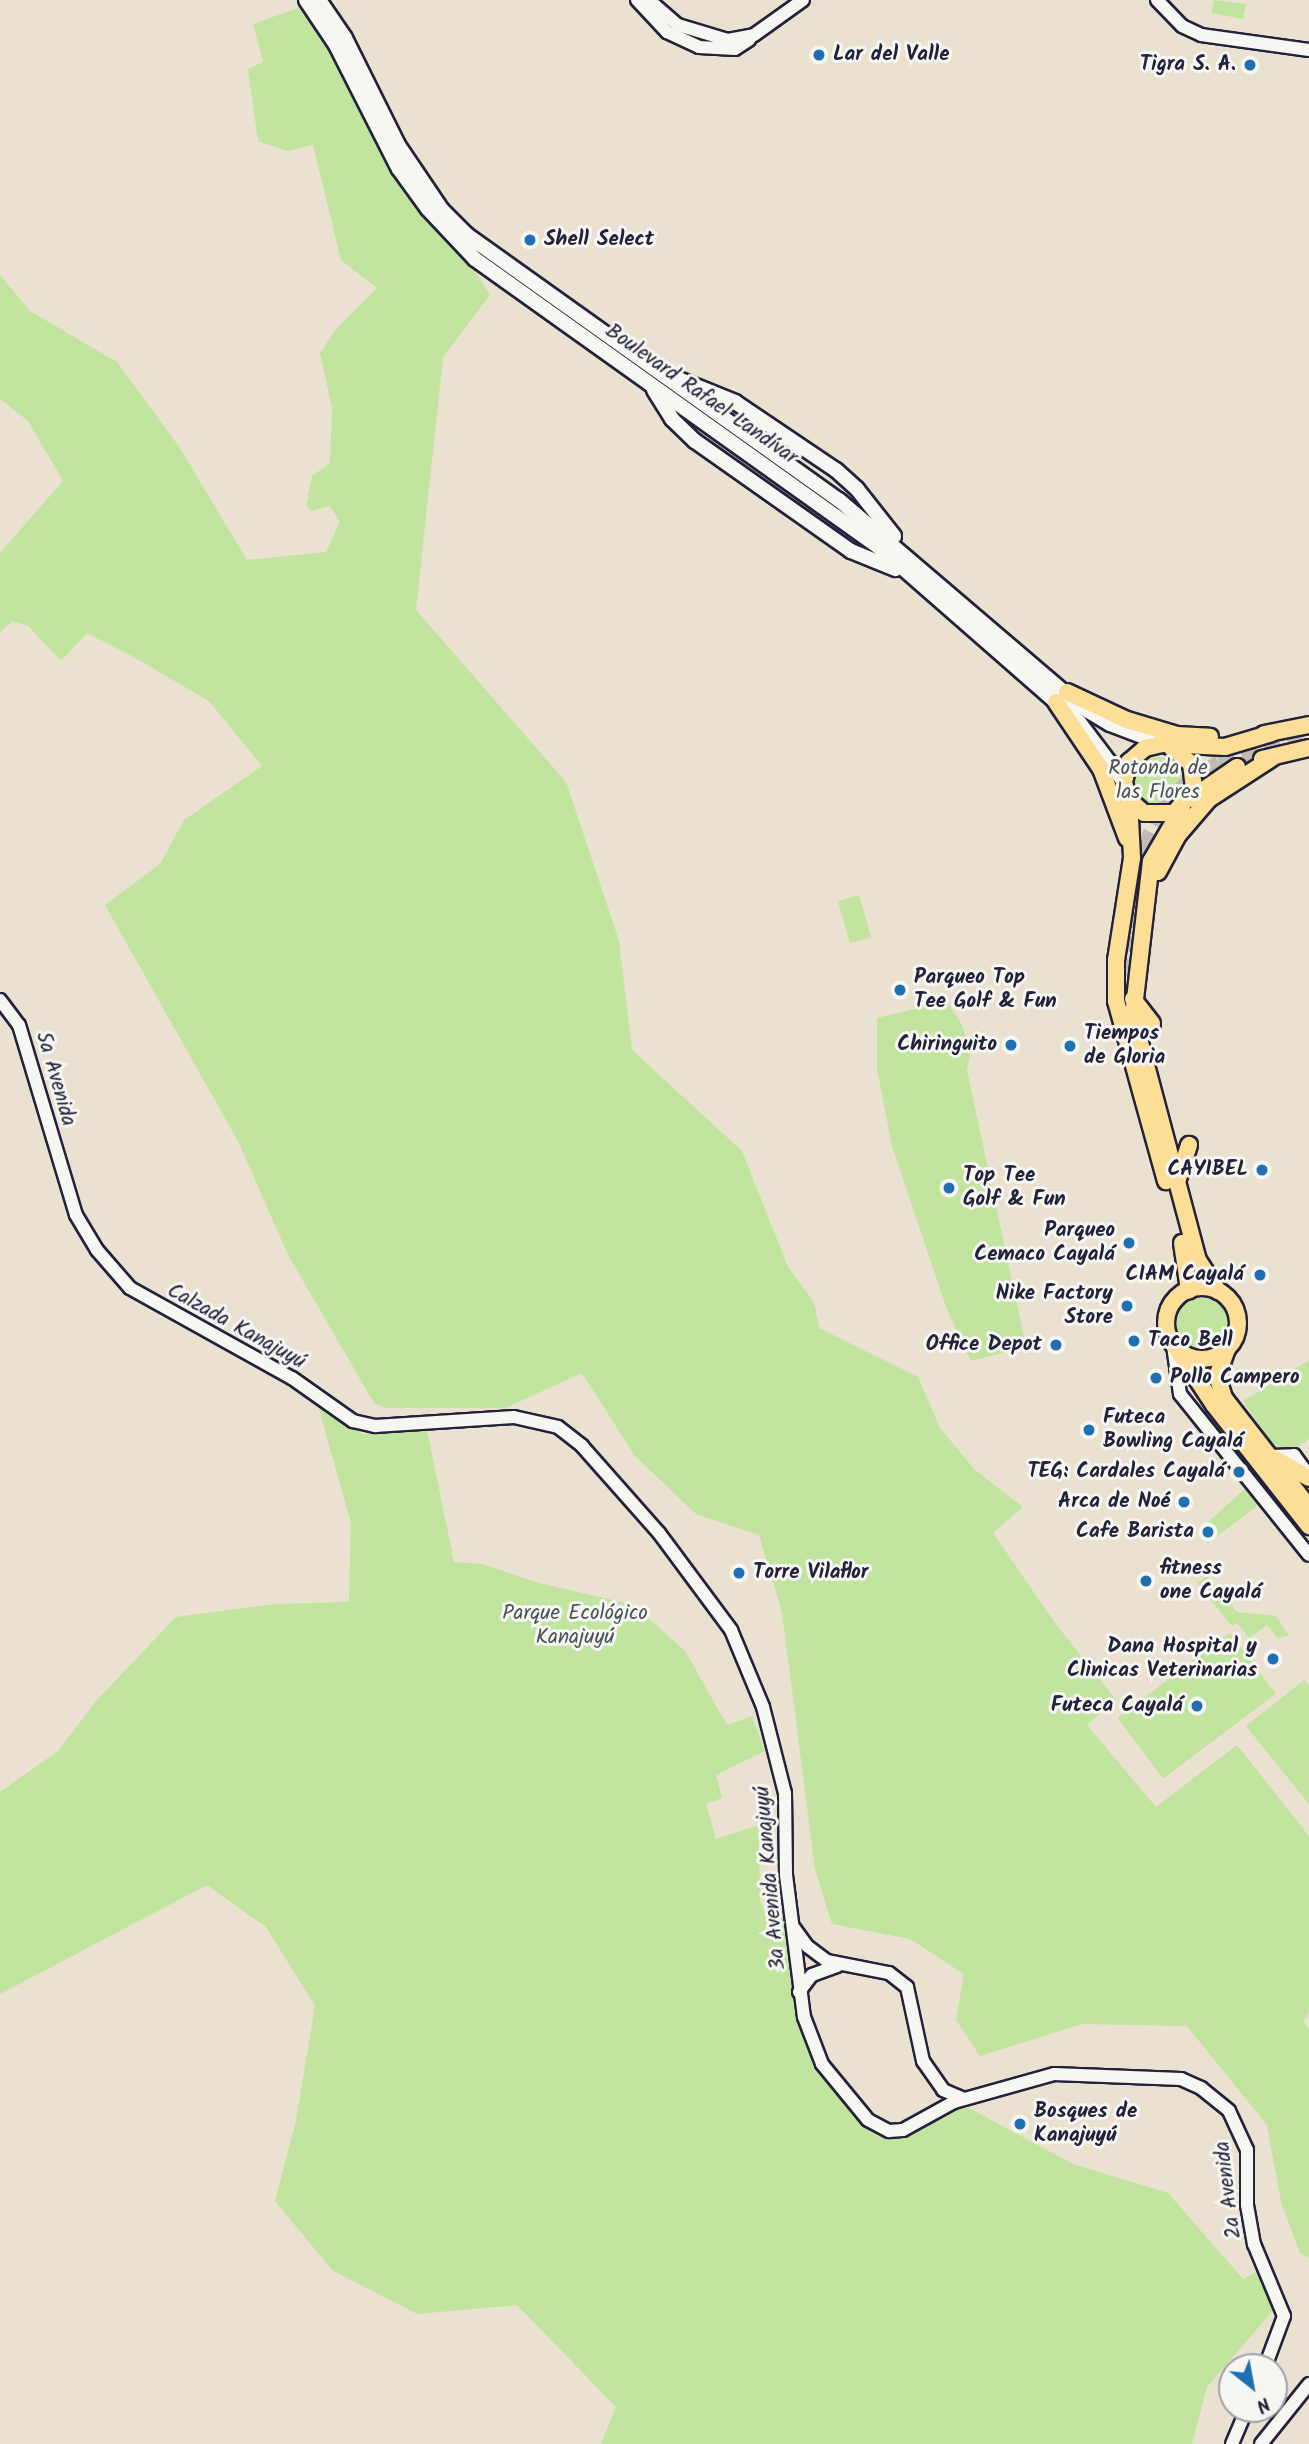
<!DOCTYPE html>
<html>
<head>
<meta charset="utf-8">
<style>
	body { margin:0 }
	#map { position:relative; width:1309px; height:2444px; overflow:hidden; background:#eae1d0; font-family:Kalam,sans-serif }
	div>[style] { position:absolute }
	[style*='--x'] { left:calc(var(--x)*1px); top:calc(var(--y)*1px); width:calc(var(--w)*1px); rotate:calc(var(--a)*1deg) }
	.green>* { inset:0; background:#c1e49e; transform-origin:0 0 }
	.round { border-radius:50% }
	.primary-tunnel>* { height:16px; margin-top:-8px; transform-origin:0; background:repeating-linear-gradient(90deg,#c2bbb2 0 16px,transparent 0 24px) }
	.roads { filter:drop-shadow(2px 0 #22223b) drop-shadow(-2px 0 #22223b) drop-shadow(0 2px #22223b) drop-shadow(0 -2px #22223b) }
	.tertiary>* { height:12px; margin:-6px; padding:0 6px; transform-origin:6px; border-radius:6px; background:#f6f6f2 }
	.secondary>* { height:14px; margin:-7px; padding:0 7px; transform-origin:7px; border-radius:7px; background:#f6f6f2 }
	.primary>* { height:16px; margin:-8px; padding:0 8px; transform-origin:8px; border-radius:8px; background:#fcde96 }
	.primary>.ring { margin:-8px; padding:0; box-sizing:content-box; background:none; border:16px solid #fcde96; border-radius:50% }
	.dots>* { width:19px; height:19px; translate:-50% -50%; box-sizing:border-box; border:4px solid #f6f6f2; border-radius:50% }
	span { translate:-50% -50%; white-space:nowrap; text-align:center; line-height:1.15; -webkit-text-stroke:6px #f6f6f2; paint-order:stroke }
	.poi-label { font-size:21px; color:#22223b; font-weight:700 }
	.left { translate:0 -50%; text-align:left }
	.right { translate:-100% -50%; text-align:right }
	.street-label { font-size:21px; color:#22223b }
	.park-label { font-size:21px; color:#4a5254 }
	.north { position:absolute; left:1218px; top:2353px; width:70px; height:70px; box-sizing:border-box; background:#f6f6f2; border:2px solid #a1a1a9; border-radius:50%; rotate:149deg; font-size:19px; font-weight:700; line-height:28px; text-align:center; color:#22223b }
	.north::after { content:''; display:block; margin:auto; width:24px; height:32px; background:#1f6fb2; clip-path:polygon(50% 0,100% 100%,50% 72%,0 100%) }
</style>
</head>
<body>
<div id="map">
	<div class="green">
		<i style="clip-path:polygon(1214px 0,1246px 4px,1243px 19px,1211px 13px)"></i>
		<i style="clip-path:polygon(298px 8px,322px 37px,388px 169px,469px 262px,490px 295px,443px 357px,416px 610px,566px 782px,619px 941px,632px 1050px,742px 1151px,788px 1267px,814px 1302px,819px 1328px,918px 1377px,940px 1428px,975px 1470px,1023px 1507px,993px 1533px,1055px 1623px,1116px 1700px,1087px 1725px,1156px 1807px,1237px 1745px,1309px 1836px,1309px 2012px,1303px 2021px,1309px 2030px,1309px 2258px,1300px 2253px,1281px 2202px,1267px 2125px,1187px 2026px,1082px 2024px,980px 2056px,956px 2020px,964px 1974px,910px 1939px,832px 1924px,815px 1869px,782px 1612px,759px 1535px,696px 1514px,635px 1456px,582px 1373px,505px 1408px,385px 1408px,374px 1403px,288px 1255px,239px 1143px,105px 905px,160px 864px,184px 820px,262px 766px,209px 701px,130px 655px,87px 633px,61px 661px,28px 626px,13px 621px,0 632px,0 553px,63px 481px,28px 421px,0 399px,0 275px,30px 311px,117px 362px,180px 448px,247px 560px,326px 552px,340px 522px,330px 506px,311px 511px,306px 506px,312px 476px,330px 463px,332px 408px,320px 353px,337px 328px,377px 288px,341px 260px,313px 145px,287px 151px,258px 141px,248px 69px,263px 62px,253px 24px)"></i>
		<i class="round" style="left:1134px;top:757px;width:48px;height:48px"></i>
		<i style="left:859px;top:895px;width:44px;height:22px;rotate:74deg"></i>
		<i style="clip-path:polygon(947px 1001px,962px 1025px,970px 1055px,967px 1070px,1026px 1347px,971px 1361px,946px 1307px,892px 1146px,877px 1068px,877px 1018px)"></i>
		<i class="round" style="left:1176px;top:1298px;width:52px;height:52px"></i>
		<i style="clip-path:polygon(1309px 1360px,1309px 1439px,1295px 1449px,1274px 1447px,1243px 1401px)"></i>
		<i style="clip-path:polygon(317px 1402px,362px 1434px,427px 1430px,454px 1562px,482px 1564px,539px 1583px,634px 1605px,685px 1651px,727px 1725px,752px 1716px,765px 1751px,716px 1775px,722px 1798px,706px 1804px,716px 1839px,759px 1825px,760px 1902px,766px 1916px,786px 1913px,804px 2039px,821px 2074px,854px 2114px,891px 2137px,911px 2134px,949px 2109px,969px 2108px,1073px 2164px,1168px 2193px,1243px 2279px,1258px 2271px,1276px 2307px,1207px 2387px,1192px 2444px,601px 2444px,616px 2407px,517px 2305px,417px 2314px,332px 2270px,275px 2201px,296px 2121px,315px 2006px,266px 1927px,207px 1885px,0 1994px,0 1792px,58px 1751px,96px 1701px,176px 1617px,276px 1604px,349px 1602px,351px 1523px)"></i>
		<i style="clip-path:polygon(1248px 1486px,1261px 1503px,1216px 1537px,1206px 1524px)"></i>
		<i style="clip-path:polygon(1207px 1576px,1237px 1612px,1276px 1616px,1289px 1636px,1277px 1638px,1267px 1625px,1249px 1638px,1237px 1623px,1232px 1626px,1197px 1583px)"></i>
		<i style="left:1230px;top:1633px;width:76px;height:141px;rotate:53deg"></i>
		<i style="clip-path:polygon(1304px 1680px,1309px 1686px,1309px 1804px,1246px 1726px)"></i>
	</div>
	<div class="primary-tunnel">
		<i style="--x:1124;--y:975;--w:130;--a:-81.1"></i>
		<i style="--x:1144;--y:847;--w:42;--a:-63.4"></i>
		<i style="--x:1163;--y:809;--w:35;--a:-47"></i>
		<i style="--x:1187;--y:783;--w:38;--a:-32"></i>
		<i style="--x:1219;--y:763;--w:87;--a:-17.4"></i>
	</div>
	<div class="roads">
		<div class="tertiary">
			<i style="--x:637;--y:0;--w:44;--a:46.8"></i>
			<i style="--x:667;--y:32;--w:35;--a:25"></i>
			<i style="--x:699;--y:47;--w:36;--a:3"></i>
			<i style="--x:735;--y:49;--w:17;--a:-33"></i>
			<i style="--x:649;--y:0;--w:38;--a:41"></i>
			<i style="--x:678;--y:25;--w:52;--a:16.7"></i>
			<i style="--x:728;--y:40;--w:26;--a:-11"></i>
			<i style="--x:754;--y:35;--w:60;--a:-35.5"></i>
			<i style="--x:1157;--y:0;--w:36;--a:46"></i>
			<i style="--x:1182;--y:26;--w:21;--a:25"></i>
			<i style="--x:1201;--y:35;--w:109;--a:7.9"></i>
			<i style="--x:0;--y:1000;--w:31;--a:53"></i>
			<i style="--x:19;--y:1025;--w:198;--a:73.3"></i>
			<i style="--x:76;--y:1215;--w:41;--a:59"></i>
			<i style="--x:97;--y:1250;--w:50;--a:49"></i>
			<i style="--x:130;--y:1288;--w:185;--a:29.1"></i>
			<i style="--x:292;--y:1378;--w:75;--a:35.2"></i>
			<i style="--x:353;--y:1421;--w:23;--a:13"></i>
			<i style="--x:375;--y:1426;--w:139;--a:-3.7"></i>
			<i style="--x:514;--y:1417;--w:45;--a:12.8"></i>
			<i style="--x:558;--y:1427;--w:31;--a:38"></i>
			<i style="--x:582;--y:1446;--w:116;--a:48.5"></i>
			<i style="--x:659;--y:1533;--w:121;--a:53.4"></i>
			<i style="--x:731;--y:1630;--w:83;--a:67.4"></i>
			<i style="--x:763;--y:1707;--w:89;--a:75.7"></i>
			<i style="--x:785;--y:1793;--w:82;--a:89.3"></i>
			<i style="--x:786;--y:1875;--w:143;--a:82.8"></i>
			<i style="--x:804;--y:2017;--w:50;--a:69"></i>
			<i style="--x:822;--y:2064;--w:72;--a:50.6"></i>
			<i style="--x:868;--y:2120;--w:24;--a:28"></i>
			<i style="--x:889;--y:2131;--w:14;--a:-4"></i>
			<i style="--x:903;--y:2130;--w:58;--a:-28.8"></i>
			<i style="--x:954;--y:2102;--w:104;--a:-15.6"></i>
			<i style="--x:1054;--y:2074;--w:127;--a:2.3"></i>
			<i style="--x:1181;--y:2079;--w:22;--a:24"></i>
			<i style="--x:1201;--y:2088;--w:36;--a:39"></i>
			<i style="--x:1229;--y:2111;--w:43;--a:65.2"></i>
			<i style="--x:1247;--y:2150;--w:55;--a:90"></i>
			<i style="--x:1247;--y:2205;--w:40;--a:80"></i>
			<i style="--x:1254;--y:2244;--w:78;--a:67.4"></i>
			<i style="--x:1284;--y:2316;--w:54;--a:110.4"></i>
			<i style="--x:1173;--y:1346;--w:49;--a:81.7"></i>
			<i style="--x:1180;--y:1394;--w:206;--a:51.3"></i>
			<i style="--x:1269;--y:1456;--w:25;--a:-2"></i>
			<i style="--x:1294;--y:1455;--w:26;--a:54"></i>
			<i style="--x:794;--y:1928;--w:22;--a:54"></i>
			<i style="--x:807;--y:1946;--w:25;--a:37"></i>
			<i style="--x:827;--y:1961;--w:63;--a:11"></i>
			<i style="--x:889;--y:1973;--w:23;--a:38"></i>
			<i style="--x:907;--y:1987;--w:76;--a:77.8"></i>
			<i style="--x:923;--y:2061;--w:35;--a:55"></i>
			<i style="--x:943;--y:2090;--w:23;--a:23"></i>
			<i style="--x:799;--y:1992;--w:21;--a:-53"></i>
			<i style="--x:812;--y:1975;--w:27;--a:-20"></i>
			<i style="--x:1232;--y:2444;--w:38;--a:-67"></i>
			<i style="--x:1261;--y:2444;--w:77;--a:-51.3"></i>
		</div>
		<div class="secondary">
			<i style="--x:306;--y:0;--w:54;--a:56.3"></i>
			<i style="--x:336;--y:45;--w:139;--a:63.1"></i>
			<i style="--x:399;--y:169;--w:49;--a:54.1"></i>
			<i style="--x:428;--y:209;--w:69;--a:46.8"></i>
			<i style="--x:475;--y:259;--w:498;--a:35.5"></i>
			<i style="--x:880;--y:548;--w:264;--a:41.2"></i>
			<i style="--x:1079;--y:722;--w:75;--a:53.1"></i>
			<i style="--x:319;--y:0;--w:46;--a:55.6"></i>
			<i style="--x:345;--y:38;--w:119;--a:63.6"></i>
			<i style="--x:398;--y:145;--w:78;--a:55.9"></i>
			<i style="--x:442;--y:210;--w:35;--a:45"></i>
			<i style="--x:467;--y:235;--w:457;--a:35.5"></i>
			<i style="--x:839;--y:500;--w:317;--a:40.5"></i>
			<i style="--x:1080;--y:706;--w:35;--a:31"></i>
			<i style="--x:1110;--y:724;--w:57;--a:20.7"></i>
			<i style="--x:676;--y:378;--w:64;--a:22.1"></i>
			<i style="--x:735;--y:402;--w:122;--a:34"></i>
			<i style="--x:836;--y:470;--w:28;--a:42"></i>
			<i style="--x:857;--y:489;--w:60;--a:51.8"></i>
			<i style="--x:654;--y:390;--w:34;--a:58"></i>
			<i style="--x:672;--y:419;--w:32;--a:44"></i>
			<i style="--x:695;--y:441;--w:191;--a:35.2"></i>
			<i style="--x:851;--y:551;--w:48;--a:22.2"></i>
		</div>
		<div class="primary">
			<i style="--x:1067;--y:692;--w:66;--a:25"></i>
			<i style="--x:1127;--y:720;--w:52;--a:16.7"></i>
			<i style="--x:1177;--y:735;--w:33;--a:3"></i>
			<i style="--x:1056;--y:702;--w:81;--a:56.1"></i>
			<i style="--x:1101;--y:769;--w:74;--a:69.4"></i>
			<i style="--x:1264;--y:734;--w:46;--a:-11.3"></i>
			<i style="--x:1171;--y:747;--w:26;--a:40"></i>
			<i style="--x:1191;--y:764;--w:26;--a:83"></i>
			<i style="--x:1194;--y:790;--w:30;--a:131"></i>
			<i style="--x:1174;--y:813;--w:30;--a:180"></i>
			<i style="--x:1144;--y:813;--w:20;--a:-139"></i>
			<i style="--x:1129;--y:800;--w:19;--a:-106"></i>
			<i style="--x:1124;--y:782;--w:21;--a:-76"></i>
			<i style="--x:1129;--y:762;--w:21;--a:-41"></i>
			<i style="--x:1145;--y:748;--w:18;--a:-13"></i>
			<i style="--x:1163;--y:744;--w:62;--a:2.8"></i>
			<i style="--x:1225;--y:747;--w:49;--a:-16.6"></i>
			<i style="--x:1262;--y:759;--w:48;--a:-13.2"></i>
			<i style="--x:1190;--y:799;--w:57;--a:-34.2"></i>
			<i style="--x:1129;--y:800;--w:58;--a:87"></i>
			<i style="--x:1132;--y:858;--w:103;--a:98.9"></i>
			<i style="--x:1116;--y:960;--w:41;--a:90"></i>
			<i style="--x:1116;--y:1001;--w:187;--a:74.5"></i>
			<i style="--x:1182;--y:808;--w:61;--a:120.3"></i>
			<i style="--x:1151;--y:861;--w:156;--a:96.6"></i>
			<i style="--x:1133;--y:1016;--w:253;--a:75.1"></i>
			<i style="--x:1198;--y:1260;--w:37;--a:57"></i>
			<i style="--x:1158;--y:872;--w:42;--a:-61.6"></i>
			<i style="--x:1178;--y:835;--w:48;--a:-49.3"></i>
			<i style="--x:1209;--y:799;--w:75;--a:-33.1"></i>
			<i style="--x:1133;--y:999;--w:31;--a:52"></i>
			<i style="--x:1178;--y:1179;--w:36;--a:-72"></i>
			<i style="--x:1182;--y:1243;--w:48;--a:81.5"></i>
			<i class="ring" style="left:1166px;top:1287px;width:56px;height:56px"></i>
			<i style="--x:1227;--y:1349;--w:29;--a:110"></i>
			<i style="--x:1217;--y:1376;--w:23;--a:72"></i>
			<i style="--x:1224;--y:1398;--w:138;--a:52.1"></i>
			<i style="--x:1179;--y:1352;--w:64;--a:56.6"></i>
			<i style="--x:1214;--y:1405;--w:154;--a:51.9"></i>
			<i style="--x:1271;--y:1457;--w:43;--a:28.9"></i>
		</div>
	</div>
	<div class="dots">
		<i style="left:819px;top:55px;background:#1f6fb2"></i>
		<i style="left:1250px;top:65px;background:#1f6fb2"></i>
		<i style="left:530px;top:240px;background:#1f6fb2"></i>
		<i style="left:900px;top:990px;background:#1f6fb2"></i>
		<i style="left:1011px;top:1045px;background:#1f6fb2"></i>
		<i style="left:1070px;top:1046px;background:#1f6fb2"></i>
		<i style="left:1262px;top:1170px;background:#1f6fb2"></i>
		<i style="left:949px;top:1188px;background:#1f6fb2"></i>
		<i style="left:1129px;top:1243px;background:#1f6fb2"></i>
		<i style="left:1260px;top:1275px;background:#1f6fb2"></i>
		<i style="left:1127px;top:1306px;background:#1f6fb2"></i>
		<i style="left:1134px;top:1341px;background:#1f6fb2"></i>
		<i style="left:1056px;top:1345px;background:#1f6fb2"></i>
		<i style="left:1156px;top:1378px;background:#1f6fb2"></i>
		<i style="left:1089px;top:1430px;background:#1f6fb2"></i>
		<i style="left:1239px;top:1472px;background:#1f6fb2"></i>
		<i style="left:1184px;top:1502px;background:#1f6fb2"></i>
		<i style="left:1208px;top:1532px;background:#1f6fb2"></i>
		<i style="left:739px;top:1573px;background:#1f6fb2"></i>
		<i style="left:1146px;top:1581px;background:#1f6fb2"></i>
		<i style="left:1273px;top:1659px;background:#1f6fb2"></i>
		<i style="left:1197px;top:1706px;background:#1f6fb2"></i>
		<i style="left:1020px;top:2124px;background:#1f6fb2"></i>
	</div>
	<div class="poi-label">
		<span class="left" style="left:833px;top:55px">Lar del Valle</span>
		<span class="right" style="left:1236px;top:65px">Tigra S. A.</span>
		<span class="left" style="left:544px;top:240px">Shell Select</span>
		<span class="left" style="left:914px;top:990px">Parqueo Top<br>Tee Golf &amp; Fun</span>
		<span class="left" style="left:1084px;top:1046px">Tiempos<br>de Gloria</span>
		<span class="right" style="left:997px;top:1045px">Chiringuito</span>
		<span class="right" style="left:1248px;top:1170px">CAYIBEL</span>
		<span class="left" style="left:963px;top:1188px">Top Tee<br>Golf &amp; Fun</span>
		<span class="right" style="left:1115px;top:1243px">Parqueo<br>Cemaco Cayalá</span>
		<span class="right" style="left:1244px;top:1275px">CIAM Cayalá</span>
		<span class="right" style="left:1113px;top:1306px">Nike Factory<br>Store</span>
		<span class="left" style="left:1148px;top:1341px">Taco Bell</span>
		<span class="right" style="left:1042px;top:1345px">Office Depot</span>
		<span class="left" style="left:1170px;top:1378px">Pollo Campero</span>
		<span class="left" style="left:1103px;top:1430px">Futeca<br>Bowling Cayalá</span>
		<span class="right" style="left:1225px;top:1472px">TEG: Cardales Cayalá</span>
		<span class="right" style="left:1170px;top:1502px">Arca de Noé</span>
		<span class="right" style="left:1194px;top:1532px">Cafe Barista</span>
		<span class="left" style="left:1160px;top:1581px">fitness<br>one Cayalá</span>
		<span class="left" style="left:753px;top:1573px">Torre Vilaflor</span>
		<span class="right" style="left:1257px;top:1659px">Dana Hospital y<br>Clinicas Veterinarias</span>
		<span class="right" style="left:1183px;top:1706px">Futeca Cayalá</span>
		<span class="left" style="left:1034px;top:2124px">Bosques de<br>Kanajuyú</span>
	</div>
	<div class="street-label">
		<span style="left:701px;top:395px;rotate:35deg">Boulevard Rafael Landívar</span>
		<span style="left:55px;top:1079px;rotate:74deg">5a Avenida</span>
		<span style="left:236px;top:1327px;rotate:29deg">Calzada Kanajuyú</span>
		<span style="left:771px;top:1878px;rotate:-95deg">3a Avenida Kanajuyú</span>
		<span style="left:1229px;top:2190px;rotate:-97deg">2a Avenida</span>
	</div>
	<div class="park-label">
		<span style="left:1158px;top:781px">Rotonda de<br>las Flores</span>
		<span style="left:575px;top:1626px">Parque Ecológico<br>Kanajuyú</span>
	</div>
	<div class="north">N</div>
</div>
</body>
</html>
